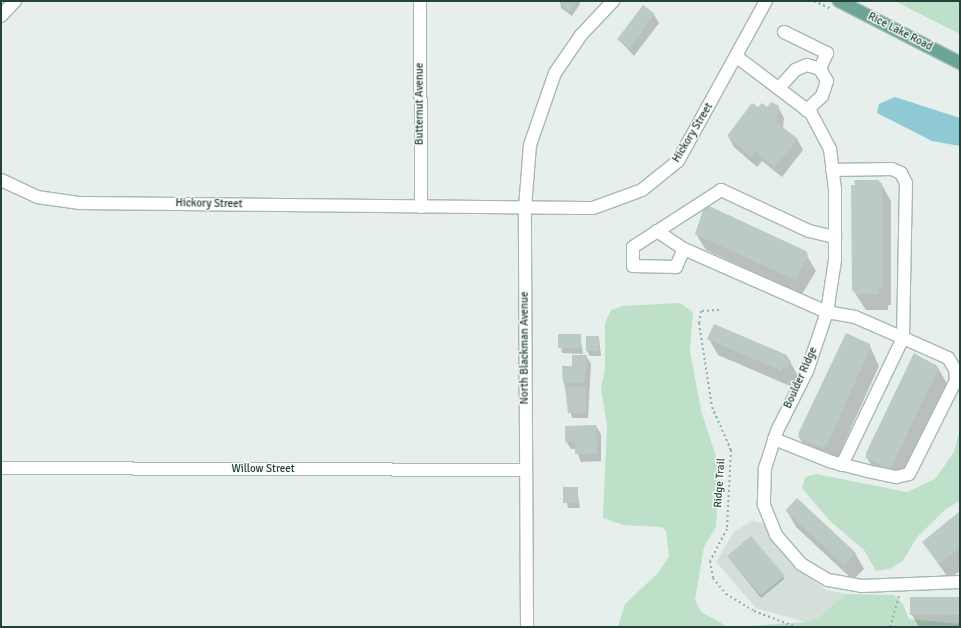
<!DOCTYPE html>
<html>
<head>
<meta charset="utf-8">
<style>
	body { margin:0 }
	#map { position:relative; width:961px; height:628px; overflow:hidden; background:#e6efeb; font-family:Signika,sans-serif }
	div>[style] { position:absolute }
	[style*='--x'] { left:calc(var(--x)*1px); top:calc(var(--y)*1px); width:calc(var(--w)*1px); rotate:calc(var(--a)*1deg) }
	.built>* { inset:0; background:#d4dfda }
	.green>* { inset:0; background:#bfe0c8 }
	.water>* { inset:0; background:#8ec9d4 }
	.shadow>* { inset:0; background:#0003 }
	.building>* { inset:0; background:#bbcac4; transform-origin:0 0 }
	.path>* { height:2px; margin-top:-1px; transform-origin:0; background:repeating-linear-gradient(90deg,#86b3a5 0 2px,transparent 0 5px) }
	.roads { filter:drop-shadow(1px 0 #a8b8b2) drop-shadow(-1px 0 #a8b8b2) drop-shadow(0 1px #a8b8b2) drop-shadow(0 -1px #a8b8b2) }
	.minor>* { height:12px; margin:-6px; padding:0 6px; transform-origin:6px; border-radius:6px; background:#fff }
	.major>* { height:12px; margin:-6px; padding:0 6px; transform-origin:6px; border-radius:6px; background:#6aa596 }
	span { translate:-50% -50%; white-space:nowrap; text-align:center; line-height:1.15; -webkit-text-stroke:3px #f7fbf9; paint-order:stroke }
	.street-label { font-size:11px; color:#24423a }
	.frame { position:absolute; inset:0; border:2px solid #24423a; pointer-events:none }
</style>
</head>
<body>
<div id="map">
	<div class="built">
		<i style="clip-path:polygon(752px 521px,764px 523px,790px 562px,826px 590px,846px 594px,818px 618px,806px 622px,756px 608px,716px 562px,734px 532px)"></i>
	</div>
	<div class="green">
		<i style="clip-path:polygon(895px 1px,960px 1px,960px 34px)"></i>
		<i style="clip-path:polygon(680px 303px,693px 312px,690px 351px,701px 410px,719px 466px,716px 527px,704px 547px,695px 600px,701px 612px,728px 627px,618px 627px,625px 604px,659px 572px,669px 556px,666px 531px,662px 527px,624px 525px,603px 518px,607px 426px,601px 388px,605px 369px,605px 323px,611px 310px,623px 306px)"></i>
		<i style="clip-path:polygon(960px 429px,960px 501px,947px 508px,918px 536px,902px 562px,889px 569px,876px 571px,864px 550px,830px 521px,802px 488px,805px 477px,816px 474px,907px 492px,935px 479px,954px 452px)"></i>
		<i style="clip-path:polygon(846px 594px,894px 595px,903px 604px,909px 619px,960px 624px,960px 627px,735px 627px,806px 622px,818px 618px)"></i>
	</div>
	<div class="water">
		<i style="clip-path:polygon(895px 97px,960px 118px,960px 146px,932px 141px,877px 113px,879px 104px)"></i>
	</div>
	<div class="shadow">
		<i style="clip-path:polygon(560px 1px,579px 1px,580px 4px,572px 16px,561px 8px)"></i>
		<i style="clip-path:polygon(654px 15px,659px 23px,634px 56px,618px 39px)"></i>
		<i style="clip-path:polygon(778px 107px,784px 118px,783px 128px,797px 139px,803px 150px,782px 177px,762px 161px,757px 167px,734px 147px,728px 136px,758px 109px)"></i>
		<i style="clip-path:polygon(882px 185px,891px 201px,891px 305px,888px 305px,888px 310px,866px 310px,853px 290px)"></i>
		<i style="clip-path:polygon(696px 234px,807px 256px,816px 271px,802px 294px,706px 250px)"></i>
		<i style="clip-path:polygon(715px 325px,787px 356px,799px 378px,797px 385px,792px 383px,790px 386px,718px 355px,709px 339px)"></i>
		<i style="clip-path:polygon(847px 334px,869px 344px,879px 366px,836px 461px,809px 453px,799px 437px)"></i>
		<i style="clip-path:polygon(559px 335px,580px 335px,583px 354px,562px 353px)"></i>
		<i style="clip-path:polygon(599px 337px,601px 356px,590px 356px,587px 351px)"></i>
		<i style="clip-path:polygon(914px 354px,936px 365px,948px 385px,900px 484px,877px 474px,867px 458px)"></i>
		<i style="clip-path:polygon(586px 356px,591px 364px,588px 418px,572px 418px,564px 383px)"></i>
		<i style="clip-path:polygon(596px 426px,601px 434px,601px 461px,581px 462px,576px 449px,571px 449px,566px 441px)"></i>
		<i style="clip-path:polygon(564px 488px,577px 488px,580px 508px,568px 508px)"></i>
		<i style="clip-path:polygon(797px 500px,855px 553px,864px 569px,853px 580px,796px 527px,787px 511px)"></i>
		<i style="clip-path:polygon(960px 512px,960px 571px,949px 579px,923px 542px)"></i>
		<i style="clip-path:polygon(729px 558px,783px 576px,784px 579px,761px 598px)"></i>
		<i style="clip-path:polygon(960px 598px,960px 627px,919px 627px,912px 615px)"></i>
	</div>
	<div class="building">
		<i style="clip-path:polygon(559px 1px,576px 1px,569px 11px)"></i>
		<i style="left:643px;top:5px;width:15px;height:43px;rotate:37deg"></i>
		<i style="clip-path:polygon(771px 102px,779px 106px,776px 122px,798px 139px,775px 167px,755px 151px,751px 157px,727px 136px,752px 103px,758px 107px,762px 103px,767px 107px)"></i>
		<i style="clip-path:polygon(854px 180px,878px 180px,882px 184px,883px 289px,879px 289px,879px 294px,856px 294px,852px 290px,851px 185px,855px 185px)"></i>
		<i style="clip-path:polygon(709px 206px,806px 251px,808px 255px,797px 278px,793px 279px,695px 234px,704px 207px)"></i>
		<i style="clip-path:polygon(714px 324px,787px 355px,786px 359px,791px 361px,787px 369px,783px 367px,781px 371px,707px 339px)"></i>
		<i style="clip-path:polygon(846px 333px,870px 344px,870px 349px,827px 445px,822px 448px,798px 437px,799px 432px)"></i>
		<i style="left:558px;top:334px;width:23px;height:14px"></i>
		<i style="left:586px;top:336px;width:13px;height:15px"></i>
		<i style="clip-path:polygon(914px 353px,939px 368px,890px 469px,866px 458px,866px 453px)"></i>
		<i style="clip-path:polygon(572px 355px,587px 355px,585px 382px,563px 383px,562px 366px,572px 366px)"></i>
		<i style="clip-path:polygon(565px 387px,586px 387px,586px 413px,568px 413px)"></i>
		<i style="clip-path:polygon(596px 425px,597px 454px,575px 454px,575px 441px,565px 442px,565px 426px)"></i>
		<i style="left:563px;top:487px;width:15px;height:16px"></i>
		<i style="left:797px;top:498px;width:80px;height:17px;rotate:43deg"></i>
		<i style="clip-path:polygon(960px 511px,960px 548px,939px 564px,922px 542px)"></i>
		<i style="left:751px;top:536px;width:52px;height:31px;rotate:50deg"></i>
		<i style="left:960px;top:597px;width:18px;height:50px;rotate:90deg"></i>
	</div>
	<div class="path">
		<i style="--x:814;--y:1;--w:19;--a:25"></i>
		<i style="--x:719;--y:310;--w:18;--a:177"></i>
		<i style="--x:701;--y:311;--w:12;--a:99"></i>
		<i style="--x:699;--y:323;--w:85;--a:81.2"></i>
		<i style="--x:712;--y:407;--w:47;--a:66.2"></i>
		<i style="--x:731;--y:450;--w:79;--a:92.9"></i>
		<i style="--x:727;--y:529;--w:36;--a:118"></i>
		<i style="--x:710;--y:561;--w:17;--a:80"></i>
		<i style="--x:713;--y:578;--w:21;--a:51"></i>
		<i style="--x:726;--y:594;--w:33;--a:31"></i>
		<i style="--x:754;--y:611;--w:45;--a:20.9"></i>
		<i style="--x:890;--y:627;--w:32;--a:-74"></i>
	</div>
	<div class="roads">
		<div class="minor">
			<i style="--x:420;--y:1;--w:206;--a:89.7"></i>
			<i style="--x:1;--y:16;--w:21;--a:-47"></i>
			<i style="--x:784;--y:32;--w:48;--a:26"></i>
			<i style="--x:827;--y:53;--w:17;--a:114"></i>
			<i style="--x:737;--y:57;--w:93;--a:37.1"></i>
			<i style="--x:811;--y:113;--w:41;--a:62.2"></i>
			<i style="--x:830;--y:149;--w:40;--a:82.9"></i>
			<i style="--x:835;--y:189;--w:71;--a:90"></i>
			<i style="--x:835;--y:260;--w:53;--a:98.7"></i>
			<i style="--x:827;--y:312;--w:62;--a:108.7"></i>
			<i style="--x:807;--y:371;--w:67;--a:116.6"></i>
			<i style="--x:777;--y:431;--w:40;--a:108"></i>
			<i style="--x:765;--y:469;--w:36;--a:92"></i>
			<i style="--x:764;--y:505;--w:32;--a:68"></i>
			<i style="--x:776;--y:535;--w:38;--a:49"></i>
			<i style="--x:801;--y:564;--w:31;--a:31"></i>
			<i style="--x:828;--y:580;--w:34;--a:10"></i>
			<i style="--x:861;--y:586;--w:99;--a:-2.3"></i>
			<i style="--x:779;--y:88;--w:24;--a:-48"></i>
			<i style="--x:795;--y:70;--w:13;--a:-23"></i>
			<i style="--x:807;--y:65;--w:14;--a:17"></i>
			<i style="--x:820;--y:69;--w:14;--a:60"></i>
			<i style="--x:827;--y:81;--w:16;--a:108"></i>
			<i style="--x:822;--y:96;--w:21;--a:137"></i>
			<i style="--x:1;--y:180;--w:40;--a:25"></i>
			<i style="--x:37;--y:197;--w:42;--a:8.1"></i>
			<i style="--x:79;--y:203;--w:514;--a:0.56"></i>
			<i style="--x:593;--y:208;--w:52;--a:-20.2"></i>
			<i style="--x:642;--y:190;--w:46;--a:-38.9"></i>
			<i style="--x:678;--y:161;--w:183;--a:-61.2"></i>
			<i style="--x:657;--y:231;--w:32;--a:34"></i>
			<i style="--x:684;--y:249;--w:20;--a:114"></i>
			<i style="--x:676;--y:267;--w:43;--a:-178.7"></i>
			<i style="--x:633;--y:266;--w:19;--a:-90"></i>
			<i style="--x:633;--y:247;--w:105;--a:-32.9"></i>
			<i style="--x:721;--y:190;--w:97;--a:25"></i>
			<i style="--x:809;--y:231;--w:27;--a:13"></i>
			<i style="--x:684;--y:249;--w:156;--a:23.8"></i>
			<i style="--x:827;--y:312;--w:28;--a:10"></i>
			<i style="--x:855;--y:317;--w:52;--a:23.6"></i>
			<i style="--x:903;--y:338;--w:155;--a:-88.9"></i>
			<i style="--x:906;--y:183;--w:11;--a:-117"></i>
			<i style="--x:901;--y:173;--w:10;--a:-156"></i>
			<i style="--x:892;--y:169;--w:60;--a:179"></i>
			<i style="--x:774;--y:439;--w:62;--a:21.6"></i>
			<i style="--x:832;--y:462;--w:36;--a:14"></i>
			<i style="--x:867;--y:471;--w:30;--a:12"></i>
			<i style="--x:896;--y:477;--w:13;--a:-13"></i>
			<i style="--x:909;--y:474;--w:105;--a:-63.4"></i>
			<i style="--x:956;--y:380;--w:11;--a:-95"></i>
			<i style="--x:955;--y:369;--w:13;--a:-122"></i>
			<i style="--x:948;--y:358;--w:49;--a:-156"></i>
			<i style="--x:903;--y:338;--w:141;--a:115.7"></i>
			<i style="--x:1;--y:468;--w:525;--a:0.22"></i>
			<i style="--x:527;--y:627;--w:419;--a:-90.3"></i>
			<i style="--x:525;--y:208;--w:63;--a:-85.5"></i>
			<i style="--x:530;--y:145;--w:76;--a:-70.9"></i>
			<i style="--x:555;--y:73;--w:46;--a:-55.6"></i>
			<i style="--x:581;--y:35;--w:47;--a:-46.7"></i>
		</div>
		<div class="major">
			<i style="--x:839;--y:1;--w:136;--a:27.1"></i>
		</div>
	</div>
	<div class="street-label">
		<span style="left:900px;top:32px;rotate:27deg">Rice Lake Road</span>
		<span style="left:420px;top:104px;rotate:-90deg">Butternut Avenue</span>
		<span style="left:693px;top:133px;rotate:-59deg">Hickory Street</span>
		<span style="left:209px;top:204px;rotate:1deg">Hickory Street</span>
		<span style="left:525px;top:348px;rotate:-90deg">North Blackman Avenue</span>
		<span style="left:801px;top:378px;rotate:-66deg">Boulder Ridge</span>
		<span style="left:263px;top:469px">Willow Street</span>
		<span style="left:720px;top:483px;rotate:-86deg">Ridge Trail</span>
	</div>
	<div class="frame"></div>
</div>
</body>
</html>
